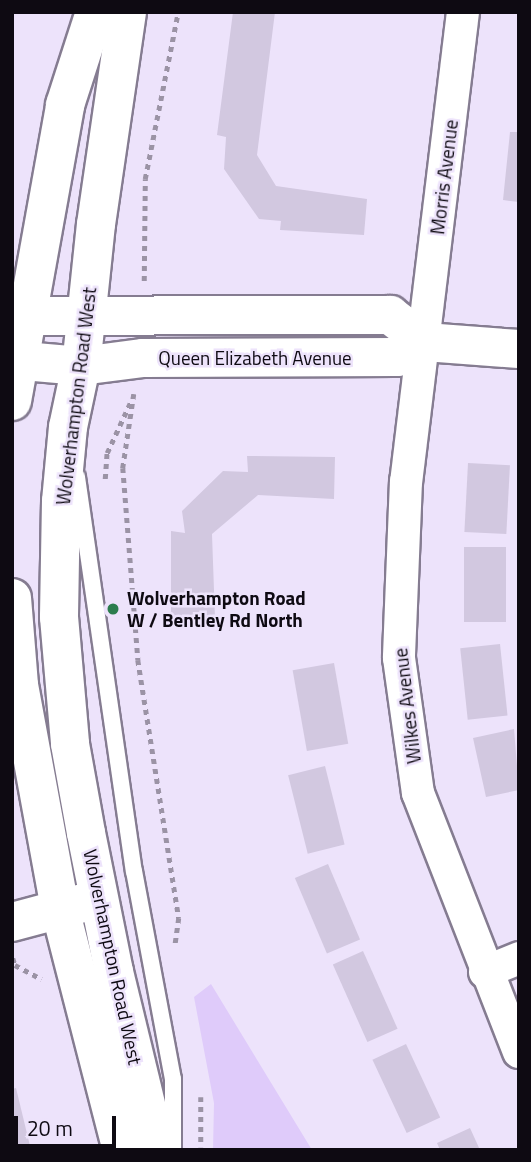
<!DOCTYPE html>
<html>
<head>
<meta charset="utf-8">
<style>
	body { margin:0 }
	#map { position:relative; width:531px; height:1162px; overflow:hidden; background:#ede3fb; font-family:"Titillium Web",sans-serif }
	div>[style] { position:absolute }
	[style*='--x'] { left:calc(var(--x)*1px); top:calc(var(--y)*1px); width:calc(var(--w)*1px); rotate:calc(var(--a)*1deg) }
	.green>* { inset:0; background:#dfcbfa }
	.building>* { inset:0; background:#d2c8e0; transform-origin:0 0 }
	.path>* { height:4.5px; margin-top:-2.25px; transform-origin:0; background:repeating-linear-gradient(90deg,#9b93a5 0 5px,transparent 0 10px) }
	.roads { filter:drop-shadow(2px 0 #857c91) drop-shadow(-2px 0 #857c91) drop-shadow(0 2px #857c91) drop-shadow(0 -2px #857c91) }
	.service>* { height:16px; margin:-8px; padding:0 8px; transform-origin:8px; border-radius:8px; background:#fff }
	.minor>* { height:32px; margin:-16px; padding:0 16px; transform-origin:16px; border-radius:16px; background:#fff }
	.tertiary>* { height:38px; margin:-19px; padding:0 19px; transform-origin:19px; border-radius:19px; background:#fff }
	.secondary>* { height:38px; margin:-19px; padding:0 19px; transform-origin:19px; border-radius:19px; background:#fff }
	.dots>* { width:19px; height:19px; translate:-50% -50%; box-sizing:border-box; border:4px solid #ede3fb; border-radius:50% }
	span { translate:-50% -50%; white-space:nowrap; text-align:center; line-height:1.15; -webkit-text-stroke:5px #ede3fb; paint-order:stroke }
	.street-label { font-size:19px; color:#0e0a12 }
	.poi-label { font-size:19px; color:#0e0a12; font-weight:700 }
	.left { translate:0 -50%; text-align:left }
	.frame { position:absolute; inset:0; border:14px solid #0e0a12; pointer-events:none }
	.scale { position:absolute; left:14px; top:1116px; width:102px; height:32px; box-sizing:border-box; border:4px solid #0e0a12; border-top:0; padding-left:9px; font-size:21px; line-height:24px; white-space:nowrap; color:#0e0a12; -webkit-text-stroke:5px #ede3fb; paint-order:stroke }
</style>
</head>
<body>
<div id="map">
	<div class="green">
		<i style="clip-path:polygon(211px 984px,312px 1150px,213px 1150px,214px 1103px,194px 997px)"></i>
	</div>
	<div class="building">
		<i style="clip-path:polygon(233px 12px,275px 12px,257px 155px,276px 186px,367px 199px,364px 235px,280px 230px,281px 221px,259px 219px,224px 169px,226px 137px,217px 135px)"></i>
		<i style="clip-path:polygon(510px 132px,519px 132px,519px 202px,503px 200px)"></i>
		<i style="clip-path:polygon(247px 456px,335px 457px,334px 499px,258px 495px,212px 534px,215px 618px,171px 621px,171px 531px,185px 533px,182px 511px,223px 471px,248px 472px)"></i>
		<i style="left:468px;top:463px;width:42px;height:69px;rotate:3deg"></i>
		<i style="left:464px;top:547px;width:42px;height:75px"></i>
		<i style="left:500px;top:644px;width:72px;height:40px;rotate:84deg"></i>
		<i style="left:334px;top:663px;width:82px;height:42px;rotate:80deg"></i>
		<i style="clip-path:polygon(514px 729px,519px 790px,486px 797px,473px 738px)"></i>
		<i style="left:325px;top:766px;width:81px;height:38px;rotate:76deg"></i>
		<i style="left:328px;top:864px;width:82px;height:36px;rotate:67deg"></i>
		<i style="left:363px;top:951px;width:85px;height:33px;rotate:66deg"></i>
		<i style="left:406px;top:1044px;width:81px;height:37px;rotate:65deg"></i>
		<i style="clip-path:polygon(16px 1088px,30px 1146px,12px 1150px,12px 1089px)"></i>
		<i style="clip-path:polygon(470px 1128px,480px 1150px,440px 1150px,437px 1143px)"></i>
	</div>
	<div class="path">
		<i style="--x:144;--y:281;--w:102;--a:-89.4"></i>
		<i style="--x:145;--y:179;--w:170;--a:-78.8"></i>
		<i style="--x:134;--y:394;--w:75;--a:98.5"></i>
		<i style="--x:123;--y:468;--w:193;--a:85.5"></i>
		<i style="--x:138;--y:660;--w:261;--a:81"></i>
		<i style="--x:179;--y:918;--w:29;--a:98"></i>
		<i style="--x:105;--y:479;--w:26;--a:-86"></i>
		<i style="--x:107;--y:453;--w:60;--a:-65.2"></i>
		<i style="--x:13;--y:958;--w:7;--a:74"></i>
		<i style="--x:15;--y:965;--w:30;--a:28"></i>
		<i style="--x:201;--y:1097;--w:50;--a:90"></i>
	</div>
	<div class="roads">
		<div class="service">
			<i style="--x:77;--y:477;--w:398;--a:81.8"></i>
			<i style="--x:134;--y:871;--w:212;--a:79.4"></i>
			<i style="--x:173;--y:1079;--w:71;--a:90"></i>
		</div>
		<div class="minor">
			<i style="--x:463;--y:12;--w:472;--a:96.9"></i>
			<i style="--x:406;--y:481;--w:177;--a:92.3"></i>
			<i style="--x:399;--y:658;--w:136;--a:82"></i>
			<i style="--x:418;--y:793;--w:278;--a:68.7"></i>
			<i style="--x:485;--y:972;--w:37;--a:-22"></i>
		</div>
		<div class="tertiary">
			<i style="--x:12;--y:316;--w:378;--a:-0.2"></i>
			<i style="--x:390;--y:315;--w:44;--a:37.6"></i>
			<i style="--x:12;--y:360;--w:69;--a:5"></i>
			<i style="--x:81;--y:366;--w:63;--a:-7.4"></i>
			<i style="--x:143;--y:358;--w:254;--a:-0.2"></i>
			<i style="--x:397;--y:357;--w:32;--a:-28"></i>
			<i style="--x:425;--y:342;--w:94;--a:4.3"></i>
		</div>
		<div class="secondary">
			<i style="--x:127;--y:12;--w:214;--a:98.3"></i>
			<i style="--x:96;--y:224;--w:143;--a:96"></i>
			<i style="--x:81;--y:366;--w:62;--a:102"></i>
			<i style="--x:68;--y:427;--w:74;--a:95.4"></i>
			<i style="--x:61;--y:501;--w:116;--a:91"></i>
			<i style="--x:59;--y:617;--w:127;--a:85"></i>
			<i style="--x:70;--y:744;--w:90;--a:79.8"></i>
			<i style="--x:86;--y:833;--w:142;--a:78.6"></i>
			<i style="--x:114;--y:972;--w:183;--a:76.4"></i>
			<i style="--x:12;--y:401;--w:301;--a:-79.8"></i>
			<i style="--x:65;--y:105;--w:98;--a:-72.1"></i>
			<i style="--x:12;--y:598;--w:87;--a:85.4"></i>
			<i style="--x:19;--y:685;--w:228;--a:79.6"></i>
			<i style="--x:60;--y:909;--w:249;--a:75.6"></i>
			<i style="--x:12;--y:922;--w:73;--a:-15"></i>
		</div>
	</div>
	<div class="dots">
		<i style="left:113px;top:609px;background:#2c7d4e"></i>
	</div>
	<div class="street-label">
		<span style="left:444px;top:177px;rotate:-83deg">Morris Avenue</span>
		<span style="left:255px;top:358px">Queen Elizabeth Avenue</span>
		<span style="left:76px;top:396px;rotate:-83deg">Wolverhampton Road West</span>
		<span style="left:407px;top:706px;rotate:-97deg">Wilkes Avenue</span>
		<span style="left:113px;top:957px;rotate:78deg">Wolverhampton Road West</span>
	</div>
	<div class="poi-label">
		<span class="left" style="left:127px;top:609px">Wolverhampton Road<br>W / Bentley Rd North</span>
	</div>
	<div class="frame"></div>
	<div class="scale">20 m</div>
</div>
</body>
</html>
